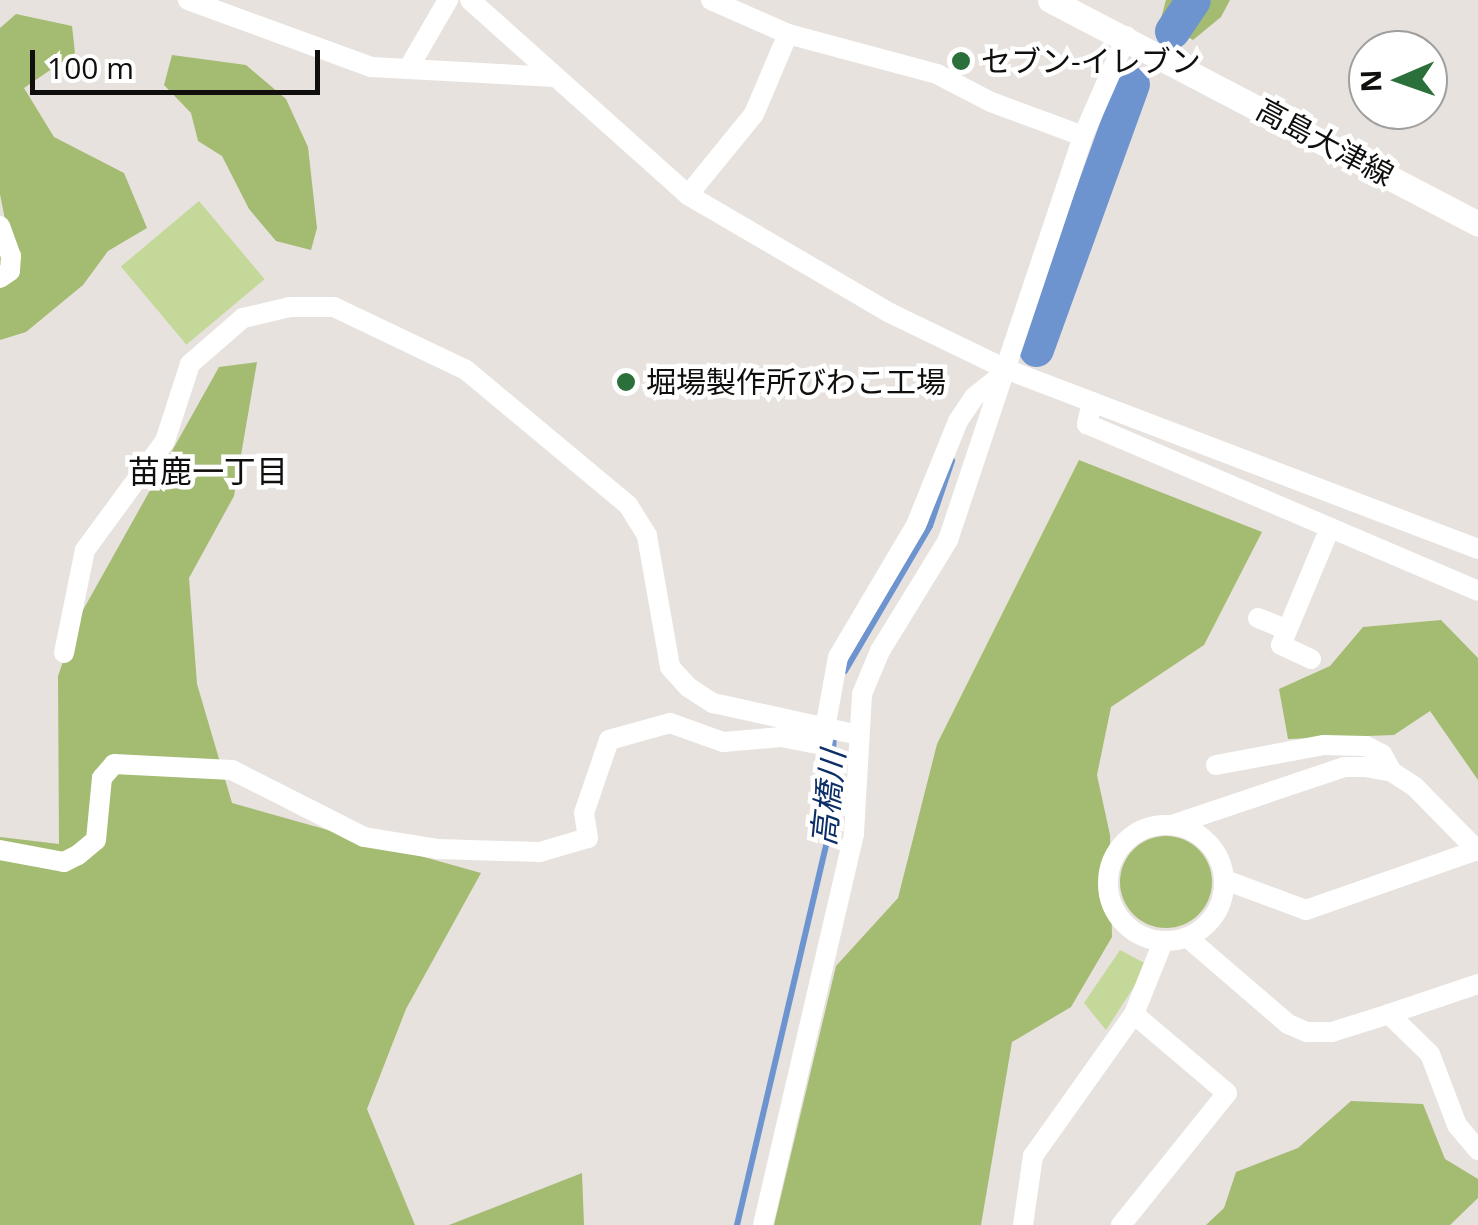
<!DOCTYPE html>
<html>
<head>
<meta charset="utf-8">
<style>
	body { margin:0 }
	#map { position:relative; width:1478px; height:1225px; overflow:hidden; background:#e7e2dd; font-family:"Open Sans","Noto Sans JP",sans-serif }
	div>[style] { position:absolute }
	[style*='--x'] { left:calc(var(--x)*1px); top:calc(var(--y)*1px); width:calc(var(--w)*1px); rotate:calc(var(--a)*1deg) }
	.green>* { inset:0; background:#c4d89a; transform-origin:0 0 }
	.forest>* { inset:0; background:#a4bb72 }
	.round { border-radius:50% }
	.stream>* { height:6px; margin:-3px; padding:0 3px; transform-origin:3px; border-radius:3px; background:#6e94d0 }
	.river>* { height:35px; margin:-17.5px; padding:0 17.5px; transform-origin:17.5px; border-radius:17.5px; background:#6e94d0 }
	.minor>* { height:20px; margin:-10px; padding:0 10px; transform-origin:10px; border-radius:10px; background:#fff }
	.minor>.ring { margin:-10px; padding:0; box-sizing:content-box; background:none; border:20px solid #fff; border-radius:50% }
	.major>* { height:25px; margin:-12.5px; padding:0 12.5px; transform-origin:12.5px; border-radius:12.5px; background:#fff }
	.dots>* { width:28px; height:28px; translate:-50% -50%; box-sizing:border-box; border:5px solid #fff; border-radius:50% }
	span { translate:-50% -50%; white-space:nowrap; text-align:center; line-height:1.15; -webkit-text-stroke:9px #fff; paint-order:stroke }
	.poi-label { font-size:30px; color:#100f0d }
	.left { translate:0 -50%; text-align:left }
	.street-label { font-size:30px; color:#100f0d }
	.neighbourhood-label { font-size:32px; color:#100f0d }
	.water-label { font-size:32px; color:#0b2f66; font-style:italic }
	.north { position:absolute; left:1348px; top:30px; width:100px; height:100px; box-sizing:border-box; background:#fff; border:2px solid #9f9f9e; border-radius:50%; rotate:268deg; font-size:28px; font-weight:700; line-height:40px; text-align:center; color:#100f0d }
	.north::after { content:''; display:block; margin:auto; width:35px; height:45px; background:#2b6f3b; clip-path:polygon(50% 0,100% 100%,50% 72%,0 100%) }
	.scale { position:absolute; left:30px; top:50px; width:290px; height:45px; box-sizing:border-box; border:5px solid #100f0d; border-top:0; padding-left:12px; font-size:30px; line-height:35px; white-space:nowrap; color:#100f0d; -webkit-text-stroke:8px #fff; paint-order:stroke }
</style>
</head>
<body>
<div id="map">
	<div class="green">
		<i style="left:199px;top:201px;width:102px;height:102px;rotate:50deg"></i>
		<i style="clip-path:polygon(1120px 950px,1148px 965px,1106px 1030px,1084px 1003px)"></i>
	</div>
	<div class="forest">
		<i style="clip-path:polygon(1166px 0,1230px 0,1221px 17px,1193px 40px,1160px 22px)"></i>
		<i style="clip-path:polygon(16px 14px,72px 26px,75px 53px,24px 88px,54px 137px,124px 173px,147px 228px,108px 251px,83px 285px,26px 332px,0 340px,0 234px,6px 225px,0 194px,0 28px)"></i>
		<i style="clip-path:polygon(172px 55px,246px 65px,286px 99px,308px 147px,317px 228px,311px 250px,276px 241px,249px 209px,222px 156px,198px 141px,191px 113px,164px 85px)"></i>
		<i style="clip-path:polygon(257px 362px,234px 496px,189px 578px,197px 684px,232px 803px,481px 873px,406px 1009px,367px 1109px,415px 1225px,0 1225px,0 837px,59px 844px,58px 676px,78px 619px,219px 367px)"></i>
		<i style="clip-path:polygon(1079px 460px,1262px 532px,1204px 645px,1111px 707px,1097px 775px,1110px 835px,1112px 937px,1071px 1007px,1012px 1042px,981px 1225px,774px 1225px,836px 966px,898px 898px,937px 744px)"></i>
		<i style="clip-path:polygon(1441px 620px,1478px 658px,1478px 780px,1430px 711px,1394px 735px,1288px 739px,1279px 689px,1330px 666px,1363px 627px)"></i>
		<i class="round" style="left:1120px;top:836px;width:92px;height:92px"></i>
		<i style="clip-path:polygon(1351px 1101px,1423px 1104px,1445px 1159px,1478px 1179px,1478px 1198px,1450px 1225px,1206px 1225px,1224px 1208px,1236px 1172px,1298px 1148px)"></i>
		<i style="clip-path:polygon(582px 1173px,584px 1225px,449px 1225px)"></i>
	</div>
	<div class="stream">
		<i style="--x:845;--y:671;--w:168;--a:-59.6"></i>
		<i style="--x:930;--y:526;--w:69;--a:-71.3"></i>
		<i style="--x:737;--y:1225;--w:404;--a:-76.8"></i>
		<i style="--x:829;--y:832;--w:100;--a:-87.1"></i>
	</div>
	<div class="river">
		<i style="--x:1172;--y:31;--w:37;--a:-56"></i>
		<i style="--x:1036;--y:349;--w:282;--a:-70.1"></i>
	</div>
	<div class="minor">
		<i style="--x:188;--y:0;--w:195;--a:20.1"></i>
		<i style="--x:371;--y:67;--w:183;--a:3.1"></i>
		<i style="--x:470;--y:0;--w:292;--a:41.8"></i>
		<i style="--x:688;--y:195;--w:232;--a:30.3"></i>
		<i style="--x:888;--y:312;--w:133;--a:25.8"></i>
		<i style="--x:1008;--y:370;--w:503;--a:20.85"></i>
		<i style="--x:711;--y:0;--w:84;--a:23.8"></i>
		<i style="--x:788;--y:34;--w:154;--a:15"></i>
		<i style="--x:937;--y:74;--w:61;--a:27.4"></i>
		<i style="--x:991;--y:102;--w:98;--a:20.3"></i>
		<i style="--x:408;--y:69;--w:80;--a:-59.9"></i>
		<i style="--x:688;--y:195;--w:104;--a:-50.8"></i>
		<i style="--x:754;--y:114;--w:87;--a:-67"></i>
		<i style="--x:0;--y:226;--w:32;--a:70"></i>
		<i style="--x:11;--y:256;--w:15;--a:94"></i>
		<i style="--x:10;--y:271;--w:12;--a:145"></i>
		<i style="--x:1092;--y:402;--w:23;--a:103"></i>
		<i style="--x:1087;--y:424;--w:425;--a:23.1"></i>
		<i style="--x:1258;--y:618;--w:31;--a:22"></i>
		<i style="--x:64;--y:653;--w:105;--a:-78.5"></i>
		<i style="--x:85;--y:550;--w:135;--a:-53.7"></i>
		<i style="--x:165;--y:441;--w:81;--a:-72"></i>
		<i style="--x:190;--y:364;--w:70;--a:-41"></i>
		<i style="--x:243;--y:318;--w:48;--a:-13.2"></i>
		<i style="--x:290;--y:307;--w:44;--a:0"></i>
		<i style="--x:334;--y:307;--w:146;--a:25.5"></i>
		<i style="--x:466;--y:370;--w:211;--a:39.8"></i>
		<i style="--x:628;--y:505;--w:36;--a:58"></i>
		<i style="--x:647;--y:536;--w:133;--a:80"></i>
		<i style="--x:670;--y:667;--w:27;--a:48"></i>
		<i style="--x:688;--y:687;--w:30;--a:33"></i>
		<i style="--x:713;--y:703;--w:148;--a:12.4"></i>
		<i style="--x:1311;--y:659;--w:33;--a:-155"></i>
		<i style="--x:1281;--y:645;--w:127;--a:-67.3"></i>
		<i style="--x:1216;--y:765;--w:110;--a:-10.5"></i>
		<i style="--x:1324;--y:745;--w:42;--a:1.4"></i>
		<i style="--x:1366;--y:746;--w:18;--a:27"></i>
		<i style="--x:1382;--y:754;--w:21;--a:61"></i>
		<i style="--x:1175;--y:824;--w:178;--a:-18.6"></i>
		<i style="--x:1344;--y:767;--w:21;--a:0"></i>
		<i style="--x:1365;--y:767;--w:27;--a:10"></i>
		<i style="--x:1392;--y:772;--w:27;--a:33"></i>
		<i style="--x:1415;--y:787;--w:90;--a:45.5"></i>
		<i class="ring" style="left:1108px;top:825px;width:96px;height:96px"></i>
		<i style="--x:0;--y:850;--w:65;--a:10.6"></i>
		<i style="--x:64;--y:862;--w:16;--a:-27"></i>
		<i style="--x:78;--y:855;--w:23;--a:-40"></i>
		<i style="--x:96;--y:840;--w:62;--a:-84.5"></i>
		<i style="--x:102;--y:778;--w:18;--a:-49"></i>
		<i style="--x:114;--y:764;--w:118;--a:2.9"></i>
		<i style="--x:232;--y:770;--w:148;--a:26.9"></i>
		<i style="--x:364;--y:837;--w:74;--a:9.3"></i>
		<i style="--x:437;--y:849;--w:103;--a:1.7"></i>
		<i style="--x:540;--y:852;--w:50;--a:-16.3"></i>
		<i style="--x:588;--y:838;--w:25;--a:-99"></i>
		<i style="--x:584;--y:813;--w:77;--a:-71.1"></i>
		<i style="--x:609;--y:740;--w:63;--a:-15.6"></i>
		<i style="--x:670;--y:723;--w:56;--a:19.7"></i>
		<i style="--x:723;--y:742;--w:58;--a:-4.9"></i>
		<i style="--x:781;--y:737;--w:42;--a:11"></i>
		<i style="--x:822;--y:745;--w:89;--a:-79.7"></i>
		<i style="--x:838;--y:657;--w:153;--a:-59.4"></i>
		<i style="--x:916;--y:525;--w:112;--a:-68"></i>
		<i style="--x:958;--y:421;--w:29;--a:-56"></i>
		<i style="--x:974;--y:397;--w:43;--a:-38.5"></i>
		<i style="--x:1225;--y:880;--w:86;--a:20.3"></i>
		<i style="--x:1306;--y:910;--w:181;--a:-19.3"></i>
		<i style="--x:1188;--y:938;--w:132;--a:40.7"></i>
		<i style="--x:1288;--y:1024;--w:21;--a:23"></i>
		<i style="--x:1307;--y:1032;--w:25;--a:0"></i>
		<i style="--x:1332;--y:1032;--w:60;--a:-17.5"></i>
		<i style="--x:1389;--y:1014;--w:57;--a:44.3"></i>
		<i style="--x:1430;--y:1054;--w:76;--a:69.2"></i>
		<i style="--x:1457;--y:1125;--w:33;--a:50"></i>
		<i style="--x:1389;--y:1014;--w:94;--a:-18.6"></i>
		<i style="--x:763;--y:1225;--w:402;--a:-76.9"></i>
		<i style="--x:854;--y:833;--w:139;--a:-86.7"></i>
		<i style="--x:862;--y:694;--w:47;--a:-67.3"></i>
		<i style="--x:880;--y:651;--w:130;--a:-58.5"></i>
		<i style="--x:948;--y:540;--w:426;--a:-71.5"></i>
		<i style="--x:1083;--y:136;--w:109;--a:-66.3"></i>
		<i style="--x:1023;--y:1225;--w:70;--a:-81.8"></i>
		<i style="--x:1033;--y:1156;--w:174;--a:-54.6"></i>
		<i style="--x:1134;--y:1014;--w:78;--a:-68.1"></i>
		<i style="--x:1121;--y:1225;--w:169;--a:-51.2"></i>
		<i style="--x:1227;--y:1093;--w:122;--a:-139.7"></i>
	</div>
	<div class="major">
		<i style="--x:1050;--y:0;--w:483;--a:27.6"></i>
	</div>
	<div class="dots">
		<i style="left:961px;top:61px;background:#2b6f3b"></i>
		<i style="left:626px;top:382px;background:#2b6f3b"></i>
	</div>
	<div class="poi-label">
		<span class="left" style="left:981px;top:61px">セブン-イレブン</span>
		<span class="left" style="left:646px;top:382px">堀場製作所びわこ工場</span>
	</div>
	<div class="street-label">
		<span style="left:1325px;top:142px;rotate:28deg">高島大津線</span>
	</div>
	<div class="neighbourhood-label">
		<span style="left:208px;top:471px">苗鹿一丁目</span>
	</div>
	<div class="water-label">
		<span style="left:828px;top:798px;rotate:-84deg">高橋川</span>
	</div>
	<div class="north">N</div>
	<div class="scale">100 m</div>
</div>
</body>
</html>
